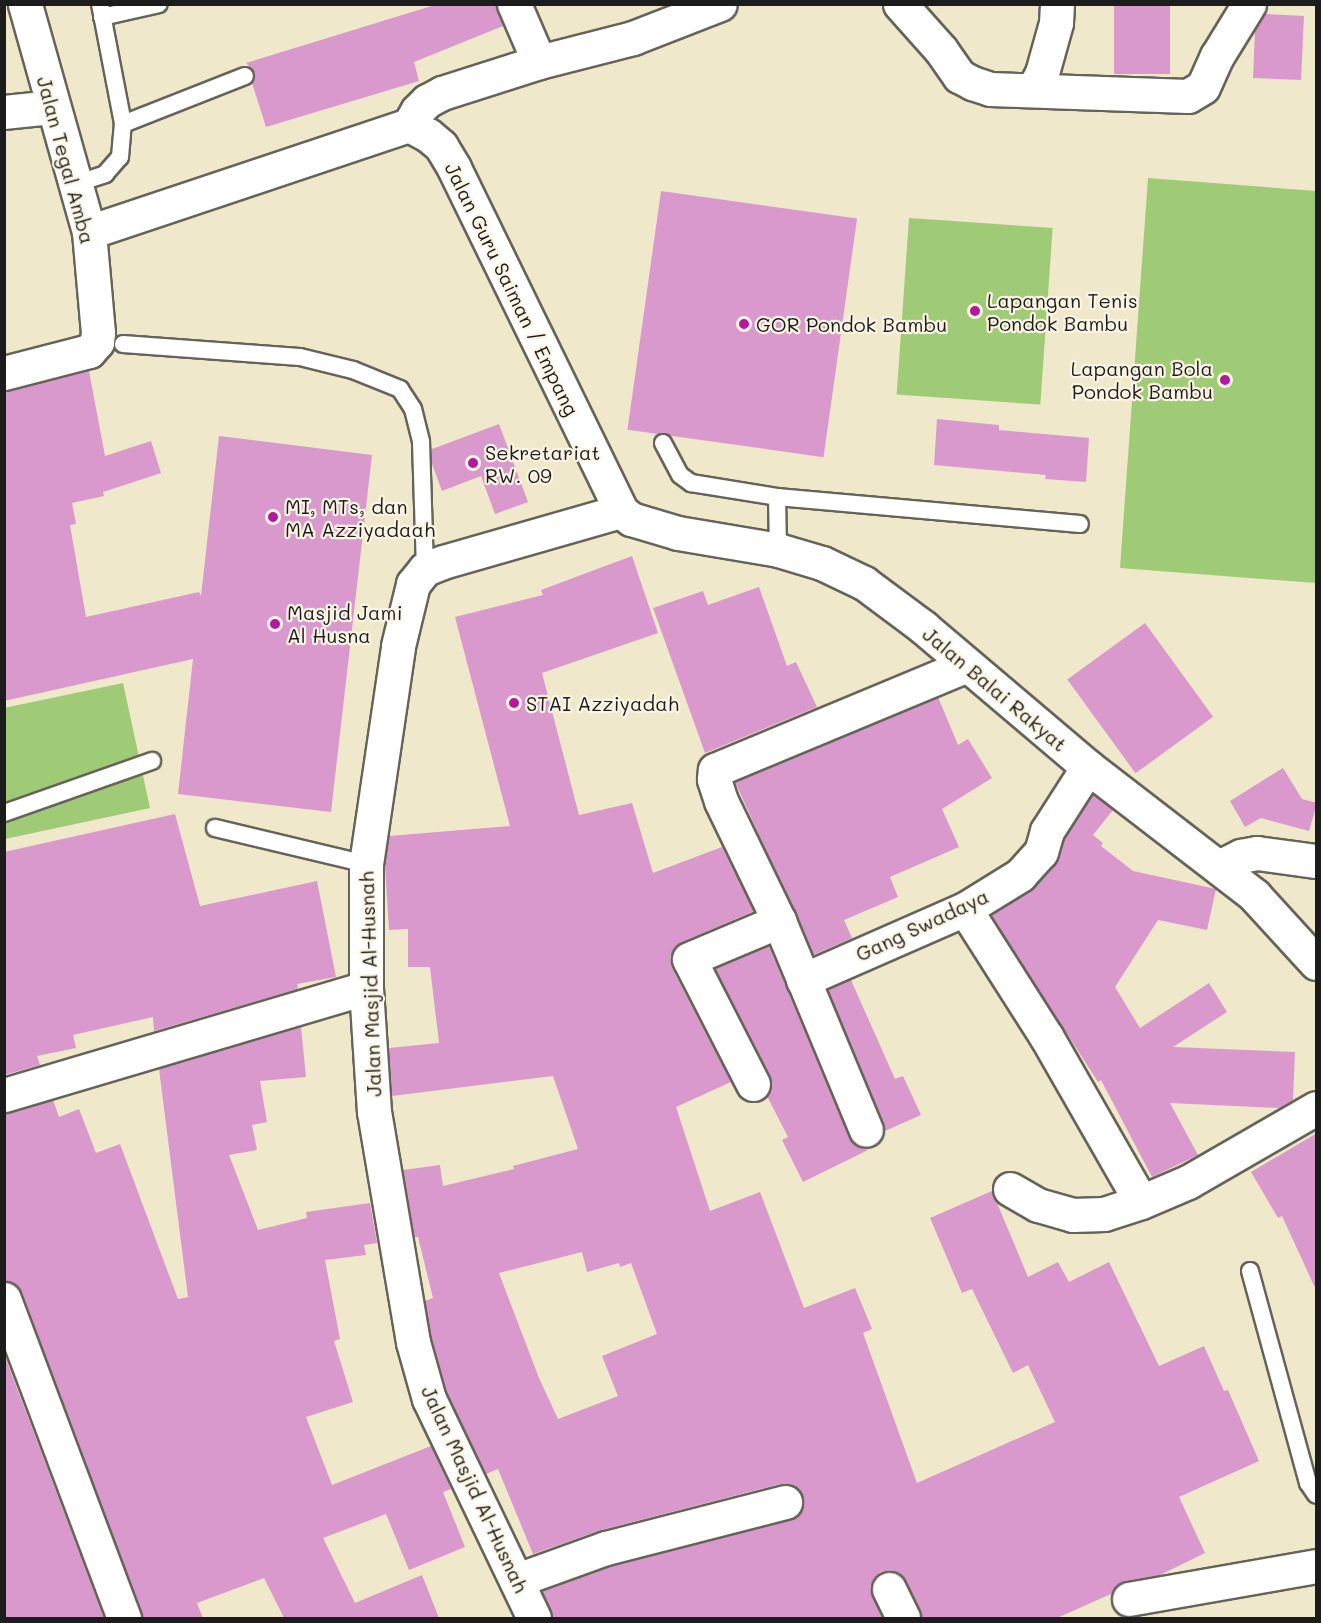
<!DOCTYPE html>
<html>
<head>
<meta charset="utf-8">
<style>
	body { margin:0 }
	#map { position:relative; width:1321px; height:1623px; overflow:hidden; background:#f0e8cb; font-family:Mali,sans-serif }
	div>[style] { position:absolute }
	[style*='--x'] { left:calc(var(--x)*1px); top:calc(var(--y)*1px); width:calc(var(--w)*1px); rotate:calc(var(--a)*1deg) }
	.green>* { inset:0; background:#9fca76; transform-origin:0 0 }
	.building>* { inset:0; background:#da99cc; transform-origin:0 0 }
	.roads { filter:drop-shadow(2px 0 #666359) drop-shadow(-2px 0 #666359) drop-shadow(0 2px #666359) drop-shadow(0 -2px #666359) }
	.service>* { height:16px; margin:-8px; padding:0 8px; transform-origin:8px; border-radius:8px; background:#fff }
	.minor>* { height:33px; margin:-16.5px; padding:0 16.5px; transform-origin:16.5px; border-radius:16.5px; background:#fff }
	.dots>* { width:16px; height:16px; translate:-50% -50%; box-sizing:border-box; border:3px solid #fcf5e5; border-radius:50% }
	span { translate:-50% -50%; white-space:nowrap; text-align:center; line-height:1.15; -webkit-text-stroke:4.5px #fcf5e5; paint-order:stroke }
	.street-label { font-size:20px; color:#1c1c1c }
	.poi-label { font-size:20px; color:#1c1c1c }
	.left { translate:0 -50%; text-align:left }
	.right { translate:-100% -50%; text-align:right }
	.frame { position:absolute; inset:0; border:6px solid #1c1c1c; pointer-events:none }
</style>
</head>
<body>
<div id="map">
	<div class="green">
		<i style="clip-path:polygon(1148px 178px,1316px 191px,1316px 583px,1120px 568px)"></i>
		<i style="left:909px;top:218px;width:144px;height:177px;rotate:4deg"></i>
		<i style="clip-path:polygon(123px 683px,150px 808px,5px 839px,4px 708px)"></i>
	</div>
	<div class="building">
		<i style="clip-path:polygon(438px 4px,496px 4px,503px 26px,414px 62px,419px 81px,266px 127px,252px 83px,255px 73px,246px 63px)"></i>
		<i style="left:1114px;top:4px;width:56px;height:70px"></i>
		<i style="clip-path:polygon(1265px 14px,1304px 16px,1301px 80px,1253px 78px,1255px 30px)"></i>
		<i style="left:661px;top:191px;width:198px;height:241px;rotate:8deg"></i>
		<i style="clip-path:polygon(89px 371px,105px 456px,151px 441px,161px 473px,103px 492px,104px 496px,72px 503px,76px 524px,70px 525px,86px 617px,199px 592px,201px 596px,219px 436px,372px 455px,331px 812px,178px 794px,193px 659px,4px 701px,4px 391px)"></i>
		<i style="clip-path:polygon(937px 419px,999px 425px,999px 430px,1089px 438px,1086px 482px,1045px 479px,1046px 475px,934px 465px)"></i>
		<i style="clip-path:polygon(499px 424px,528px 502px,495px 514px,481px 476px,442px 491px,432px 464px,432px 449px)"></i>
		<i style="clip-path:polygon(evenodd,632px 556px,658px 633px,542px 673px,579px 815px,632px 803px,653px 873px,722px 847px,754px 911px,682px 942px,674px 948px,670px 957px,672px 968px,731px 1082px,676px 1107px,710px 1211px,760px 1192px,804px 1308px,855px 1288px,872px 1329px,863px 1333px,917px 1483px,1055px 1422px,1028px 1365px,1013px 1373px,972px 1289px,962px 1293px,930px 1218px,992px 1191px,1028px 1277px,1058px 1262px,1069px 1282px,1109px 1262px,1159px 1366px,1204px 1346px,1224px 1391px,1228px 1390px,1259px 1461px,1179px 1497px,1205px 1553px,1160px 1575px,1125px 1581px,1117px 1585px,1111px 1594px,1057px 1618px,922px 1618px,906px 1580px,899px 1573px,890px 1570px,880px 1572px,874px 1578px,870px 1587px,882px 1618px,553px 1618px,542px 1591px,612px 1566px,790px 1520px,798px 1515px,803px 1506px,803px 1497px,798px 1489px,789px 1484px,780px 1484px,601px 1530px,533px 1554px,498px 1469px,486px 1474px,447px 1392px,431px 1338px,425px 1301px,433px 1298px,418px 1237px,414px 1237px,403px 1170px,440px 1165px,443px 1186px,514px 1169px,513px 1166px,578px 1149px,553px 1076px,392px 1096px,389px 1048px,439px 1043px,430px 967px,408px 967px,408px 929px,389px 930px,385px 865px,389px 836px,510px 826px,455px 617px,543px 595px,541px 590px,632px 556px,582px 1252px,587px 1272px,619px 1263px,620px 1267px,631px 1263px,657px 1334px,602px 1356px,618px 1396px,558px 1419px,539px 1378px,499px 1273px,582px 1252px)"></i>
		<i style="clip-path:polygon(759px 587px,787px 666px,796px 662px,817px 707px,705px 753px,653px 608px,703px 591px,708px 605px)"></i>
		<i style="left:1145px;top:623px;width:116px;height:96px;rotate:54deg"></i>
		<i style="clip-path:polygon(938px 697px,958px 745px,968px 739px,992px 778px,942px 809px,959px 847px,890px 877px,898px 897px,844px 920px,852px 938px,813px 955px,735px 782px)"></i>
		<i style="clip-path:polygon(1283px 768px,1302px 799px,1317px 803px,1309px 831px,1261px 818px,1245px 827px,1230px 801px)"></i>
		<i style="clip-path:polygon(1093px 794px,1113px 810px,1093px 835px,1103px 843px,1101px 846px,1133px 871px,1216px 889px,1207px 930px,1158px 920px,1115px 987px,1140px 1028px,1209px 983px,1227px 1012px,1173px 1047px,1295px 1052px,1293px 1100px,1279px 1108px,1170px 1103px,1198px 1155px,1152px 1177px,1101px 1080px,1098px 1082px,991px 915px,1030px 891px,1055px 865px,1064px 839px)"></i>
		<i style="clip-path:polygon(175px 814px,200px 906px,317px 881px,336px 977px,297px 984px,298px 989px,154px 1031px,153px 1017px,73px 1035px,76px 1048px,37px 1056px,40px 1065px,4px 1075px,4px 852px)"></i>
		<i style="clip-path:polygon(769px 946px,849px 1137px,855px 1145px,868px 1150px,803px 1182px,782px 1140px,788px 1137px,767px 1096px,772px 1086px,770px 1075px,715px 968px)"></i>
		<i style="clip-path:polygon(851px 980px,895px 1079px,903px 1076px,921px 1115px,885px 1131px,828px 990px)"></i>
		<i style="clip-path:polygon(301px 1027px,306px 1077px,260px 1081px,267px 1122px,252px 1125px,257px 1150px,229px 1155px,258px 1230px,307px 1218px,306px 1212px,370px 1203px,377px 1243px,364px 1245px,366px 1255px,325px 1260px,340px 1339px,334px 1341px,353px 1402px,306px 1417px,332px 1485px,431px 1446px,451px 1489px,443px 1492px,465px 1547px,409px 1570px,386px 1514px,323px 1538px,355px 1603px,422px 1575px,439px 1618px,284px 1618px,264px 1578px,197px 1603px,203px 1618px,142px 1618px,22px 1292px,15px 1284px,4px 1281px,4px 1113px,53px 1100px,59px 1117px,79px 1109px,96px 1153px,120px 1144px,178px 1299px,188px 1297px,159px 1069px)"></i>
		<i style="clip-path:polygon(1317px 1133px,1317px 1292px,1282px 1216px,1278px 1218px,1251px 1172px)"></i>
		<i style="clip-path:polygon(4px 1354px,104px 1618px,4px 1618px)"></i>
	</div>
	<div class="roads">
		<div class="service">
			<i style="--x:100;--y:4;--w:122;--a:79.1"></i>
			<i style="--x:102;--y:17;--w:58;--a:-12.8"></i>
			<i style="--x:75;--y:184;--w:32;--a:-18"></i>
			<i style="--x:105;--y:174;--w:23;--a:-49"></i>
			<i style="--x:120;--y:157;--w:33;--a:-85"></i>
			<i style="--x:123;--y:124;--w:131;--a:-21.5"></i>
			<i style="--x:123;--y:344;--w:177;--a:4.2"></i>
			<i style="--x:300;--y:357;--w:55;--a:13.8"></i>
			<i style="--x:353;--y:370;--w:51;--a:22"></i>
			<i style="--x:400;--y:389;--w:24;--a:57"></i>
			<i style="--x:413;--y:409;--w:34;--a:76"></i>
			<i style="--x:421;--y:442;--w:127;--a:88.2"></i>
			<i style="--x:663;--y:443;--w:36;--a:62"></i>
			<i style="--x:680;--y:475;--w:14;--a:36"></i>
			<i style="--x:691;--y:483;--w:87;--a:9.2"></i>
			<i style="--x:777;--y:497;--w:304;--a:5.1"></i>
			<i style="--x:777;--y:497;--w:53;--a:88.9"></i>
			<i style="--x:4;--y:813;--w:157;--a:-19.4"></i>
			<i style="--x:215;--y:828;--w:155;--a:13.4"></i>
			<i style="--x:1250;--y:1271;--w:220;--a:74.7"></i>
			<i style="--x:1308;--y:1483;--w:14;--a:56"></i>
		</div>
		<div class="minor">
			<i style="--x:514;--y:4;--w:63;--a:66.7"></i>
			<i style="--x:900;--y:4;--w:62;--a:48.3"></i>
			<i style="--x:941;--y:50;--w:32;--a:55"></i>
			<i style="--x:959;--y:76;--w:15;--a:28"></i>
			<i style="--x:972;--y:83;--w:19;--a:18"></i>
			<i style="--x:990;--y:89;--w:198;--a:2"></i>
			<i style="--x:1188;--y:96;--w:17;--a:-31"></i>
			<i style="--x:1203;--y:87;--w:34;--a:-66"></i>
			<i style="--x:1217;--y:56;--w:61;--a:-58.4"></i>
			<i style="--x:1033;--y:90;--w:19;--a:-62"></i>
			<i style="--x:1042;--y:73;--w:52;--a:-74.4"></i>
			<i style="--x:1056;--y:23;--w:19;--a:-87"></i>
			<i style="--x:4;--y:112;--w:48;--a:-5.9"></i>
			<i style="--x:409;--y:125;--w:16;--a:-60"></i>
			<i style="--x:417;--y:111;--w:14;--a:-45"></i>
			<i style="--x:427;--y:101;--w:17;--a:-28"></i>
			<i style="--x:442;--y:93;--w:102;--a:-17.7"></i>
			<i style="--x:539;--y:62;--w:97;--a:-14.3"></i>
			<i style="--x:633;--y:38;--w:93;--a:-21.3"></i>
			<i style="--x:89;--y:232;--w:337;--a:-18.5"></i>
			<i style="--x:409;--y:125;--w:21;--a:28"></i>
			<i style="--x:428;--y:135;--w:17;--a:40"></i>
			<i style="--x:441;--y:146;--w:26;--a:59"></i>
			<i style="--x:454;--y:168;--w:381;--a:64"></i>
			<i style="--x:621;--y:511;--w:13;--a:39"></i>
			<i style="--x:631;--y:519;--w:49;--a:16.6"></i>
			<i style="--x:678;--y:533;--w:101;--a:9.6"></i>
			<i style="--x:778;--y:550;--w:46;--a:16.5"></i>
			<i style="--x:822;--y:563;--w:47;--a:25.5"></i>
			<i style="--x:864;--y:583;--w:74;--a:36.7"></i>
			<i style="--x:923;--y:627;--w:216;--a:40.3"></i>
			<i style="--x:1088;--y:767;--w:210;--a:37.6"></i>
			<i style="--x:1254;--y:895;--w:92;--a:47.6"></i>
			<i style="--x:4;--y:373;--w:88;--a:-14.5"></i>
			<i style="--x:89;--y:351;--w:12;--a:-48"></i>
			<i style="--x:97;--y:342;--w:9;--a:-84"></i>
			<i style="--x:98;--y:333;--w:101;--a:-95.1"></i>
			<i style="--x:89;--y:232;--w:237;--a:-105.7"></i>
			<i style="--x:1219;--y:867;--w:25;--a:-27"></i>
			<i style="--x:1241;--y:856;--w:16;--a:-11"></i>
			<i style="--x:1257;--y:853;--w:60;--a:7.7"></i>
			<i style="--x:965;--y:909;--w:151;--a:57.5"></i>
			<i style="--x:1046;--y:1036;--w:191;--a:60.2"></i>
			<i style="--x:779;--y:921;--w:133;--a:-115.8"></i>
			<i style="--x:721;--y:801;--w:23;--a:-108"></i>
			<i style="--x:714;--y:779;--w:9;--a:-84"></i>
			<i style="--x:715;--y:770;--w:273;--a:-22.6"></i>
			<i style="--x:803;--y:980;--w:177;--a:-23.7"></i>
			<i style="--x:965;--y:909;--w:65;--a:-31.7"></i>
			<i style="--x:1020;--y:875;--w:31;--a:-48"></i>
			<i style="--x:1041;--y:852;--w:22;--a:-74"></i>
			<i style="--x:1047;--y:831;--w:76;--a:-57.4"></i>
			<i style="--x:753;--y:1084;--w:140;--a:-117.1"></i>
			<i style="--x:689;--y:959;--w:98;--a:-22.9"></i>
			<i style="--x:779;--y:921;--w:226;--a:67.4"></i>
			<i style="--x:4;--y:1095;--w:377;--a:-16.5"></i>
			<i style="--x:1010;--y:1189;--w:32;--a:30"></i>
			<i style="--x:1038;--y:1205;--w:36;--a:16"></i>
			<i style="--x:1073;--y:1215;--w:31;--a:-2"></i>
			<i style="--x:1104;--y:1214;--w:39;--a:-18"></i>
			<i style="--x:1141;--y:1202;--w:51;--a:-23.1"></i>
			<i style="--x:1188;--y:1182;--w:148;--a:-30"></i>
			<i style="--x:4;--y:1299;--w:341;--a:69.4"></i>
			<i style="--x:517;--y:1580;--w:95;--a:-19.8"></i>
			<i style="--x:606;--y:1548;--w:185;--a:-14.4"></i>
			<i style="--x:889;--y:1589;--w:32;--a:64"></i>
			<i style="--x:1129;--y:1599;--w:190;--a:-10"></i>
			<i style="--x:534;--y:1618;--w:243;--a:-115.6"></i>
			<i style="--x:429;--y:1399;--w:59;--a:-105.7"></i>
			<i style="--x:413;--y:1342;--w:233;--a:-99.6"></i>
			<i style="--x:374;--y:1112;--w:124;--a:-93.7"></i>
			<i style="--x:366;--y:988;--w:124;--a:-90"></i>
			<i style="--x:366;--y:864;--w:220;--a:-81.6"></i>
			<i style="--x:398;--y:646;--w:64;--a:-76.4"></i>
			<i style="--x:413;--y:584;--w:19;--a:-51"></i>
			<i style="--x:425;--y:569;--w:19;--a:-21"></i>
			<i style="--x:443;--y:562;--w:185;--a:-16"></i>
		</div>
	</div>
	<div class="dots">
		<i style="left:975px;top:311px;background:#b5179e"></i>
		<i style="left:744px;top:324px;background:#b5179e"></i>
		<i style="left:1225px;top:380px;background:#b5179e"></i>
		<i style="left:473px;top:463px;background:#b5179e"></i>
		<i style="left:273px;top:517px;background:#b5179e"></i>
		<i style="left:275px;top:624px;background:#b5179e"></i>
		<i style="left:514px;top:703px;background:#b5179e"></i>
	</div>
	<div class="street-label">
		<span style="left:66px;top:160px;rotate:75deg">Jalan Tegal Amba</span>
		<span style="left:512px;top:289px;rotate:64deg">Jalan Guru Saiman / Empang</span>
		<span style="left:995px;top:689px;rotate:40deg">Jalan Balai Rakyat</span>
		<span style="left:922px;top:925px;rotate:-25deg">Gang Swadaya</span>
		<span style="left:370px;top:984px;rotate:-92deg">Jalan Masjid Al-Husnah</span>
		<span style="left:475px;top:1489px;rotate:65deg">Jalan Masjid Al-Husnah</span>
	</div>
	<div class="poi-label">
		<span class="left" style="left:987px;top:312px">Lapangan Tenis<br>Pondok Bambu</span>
		<span class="left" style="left:756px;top:324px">GOR Pondok Bambu</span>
		<span class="right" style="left:1213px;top:380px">Lapangan Bola<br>Pondok Bambu</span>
		<span class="left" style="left:485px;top:464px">Sekretariat<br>RW. 09</span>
		<span class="left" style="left:285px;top:518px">MI, MTs, dan<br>MA Azziyadaah</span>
		<span class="left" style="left:287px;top:624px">Masjid Jami<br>Al Husna</span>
		<span class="left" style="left:526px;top:703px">STAI Azziyadah</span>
	</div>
	<div class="frame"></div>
</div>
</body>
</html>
